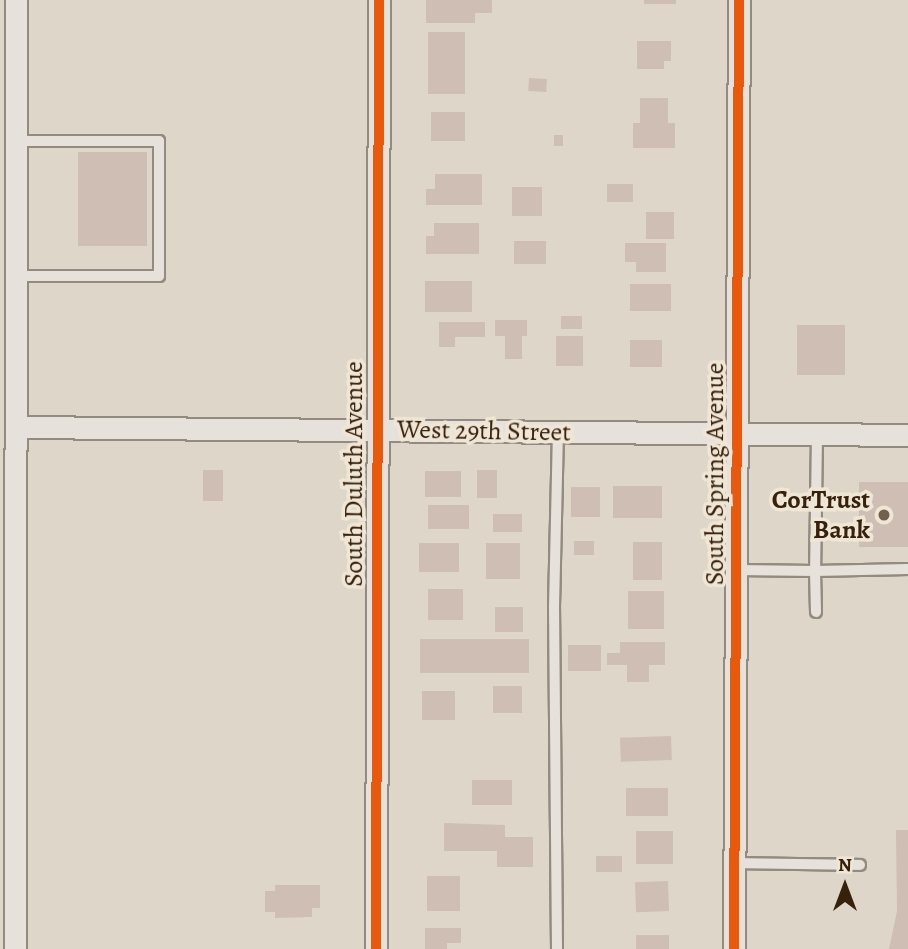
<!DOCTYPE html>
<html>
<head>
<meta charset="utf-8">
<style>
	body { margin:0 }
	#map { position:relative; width:908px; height:949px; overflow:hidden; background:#ded6c8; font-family:Alegreya,serif }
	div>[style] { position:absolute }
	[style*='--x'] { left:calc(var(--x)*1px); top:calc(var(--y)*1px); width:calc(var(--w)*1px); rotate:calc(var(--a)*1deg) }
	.building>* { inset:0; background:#cebeb4; transform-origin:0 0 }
	.roads { filter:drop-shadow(2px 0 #938b80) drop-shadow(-2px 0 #938b80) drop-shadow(0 2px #938b80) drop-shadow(0 -2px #938b80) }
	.service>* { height:10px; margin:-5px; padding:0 5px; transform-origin:5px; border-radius:5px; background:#e6e2db }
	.minor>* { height:21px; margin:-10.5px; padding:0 10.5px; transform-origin:10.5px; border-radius:10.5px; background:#e6e2db }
	.cycleway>* { height:10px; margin:-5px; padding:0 5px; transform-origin:5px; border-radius:5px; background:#e8590c }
	.dots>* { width:19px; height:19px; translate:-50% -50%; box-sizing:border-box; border:4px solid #f0e6d5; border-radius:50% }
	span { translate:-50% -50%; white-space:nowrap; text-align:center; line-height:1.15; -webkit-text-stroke:7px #f0e6d5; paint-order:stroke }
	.street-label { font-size:26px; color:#36210d }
	.poi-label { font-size:26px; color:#36210d; font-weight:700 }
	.right { translate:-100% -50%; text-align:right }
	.north { position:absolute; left:810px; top:851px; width:70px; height:70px; -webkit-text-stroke:5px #f0e6d5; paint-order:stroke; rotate:0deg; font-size:19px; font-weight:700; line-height:28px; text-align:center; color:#36210d }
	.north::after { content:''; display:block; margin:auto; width:24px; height:32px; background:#36210d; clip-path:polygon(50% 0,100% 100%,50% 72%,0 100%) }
</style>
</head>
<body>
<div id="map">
	<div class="building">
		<i style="clip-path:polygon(426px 0,492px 0,492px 13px,475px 13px,475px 23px,426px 23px)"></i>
		<i style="left:644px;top:0;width:32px;height:4px"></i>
		<i style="left:428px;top:32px;width:37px;height:62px"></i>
		<i style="clip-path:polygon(637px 41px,671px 41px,671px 61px,664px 61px,664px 69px,637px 69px)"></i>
		<i style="left:529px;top:78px;width:18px;height:13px;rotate:3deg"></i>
		<i style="clip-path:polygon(640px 98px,668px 98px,668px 123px,675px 123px,675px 148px,633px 148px,633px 123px,640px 123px)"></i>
		<i style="left:431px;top:112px;width:34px;height:29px"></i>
		<i style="left:554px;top:135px;width:9px;height:11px"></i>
		<i style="left:78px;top:152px;width:69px;height:94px"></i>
		<i style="clip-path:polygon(435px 174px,482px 174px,482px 205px,426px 205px,426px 189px,435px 189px)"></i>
		<i style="left:607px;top:184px;width:26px;height:18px"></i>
		<i style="left:512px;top:187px;width:30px;height:29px"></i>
		<i style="left:646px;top:212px;width:28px;height:27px"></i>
		<i style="clip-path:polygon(434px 223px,479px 223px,479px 254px,426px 254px,426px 236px,434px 236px)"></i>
		<i style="left:514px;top:241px;width:32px;height:23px"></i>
		<i style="clip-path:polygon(625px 243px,666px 243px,666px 272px,636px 272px,636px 262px,625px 262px)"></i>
		<i style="left:425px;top:281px;width:47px;height:31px"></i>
		<i style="left:630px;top:284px;width:41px;height:27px"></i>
		<i style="left:561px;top:316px;width:21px;height:13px"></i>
		<i style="clip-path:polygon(495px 320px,527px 320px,527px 336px,522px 336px,522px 359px,505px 359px,505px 336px,495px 336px)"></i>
		<i style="clip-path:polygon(439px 322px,485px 322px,485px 337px,455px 337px,455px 347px,439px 347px)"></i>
		<i style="left:797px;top:325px;width:48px;height:50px"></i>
		<i style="left:556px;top:336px;width:27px;height:30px"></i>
		<i style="left:630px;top:340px;width:32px;height:27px"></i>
		<i style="left:203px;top:470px;width:20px;height:31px"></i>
		<i style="left:477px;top:470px;width:20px;height:28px"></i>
		<i style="left:425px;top:471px;width:36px;height:26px"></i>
		<i style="left:908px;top:482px;width:65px;height:49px;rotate:90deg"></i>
		<i style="left:613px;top:486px;width:49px;height:32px"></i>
		<i style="left:571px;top:487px;width:29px;height:30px"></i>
		<i style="left:428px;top:505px;width:41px;height:24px"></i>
		<i style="left:493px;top:514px;width:29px;height:18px"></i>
		<i style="left:574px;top:541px;width:20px;height:14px"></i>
		<i style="left:633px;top:542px;width:29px;height:38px"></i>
		<i style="left:419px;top:543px;width:40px;height:29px"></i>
		<i style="left:486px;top:543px;width:34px;height:36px"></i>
		<i style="left:428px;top:589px;width:35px;height:31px"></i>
		<i style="left:628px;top:591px;width:36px;height:38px"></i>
		<i style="left:495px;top:607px;width:28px;height:25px"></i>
		<i style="left:420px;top:639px;width:109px;height:34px"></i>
		<i style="clip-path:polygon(620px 642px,665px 642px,665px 665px,649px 665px,649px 682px,627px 682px,627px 665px,607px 665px,607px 653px,620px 653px)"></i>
		<i style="left:568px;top:645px;width:33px;height:26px"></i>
		<i style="left:493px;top:686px;width:29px;height:27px"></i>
		<i style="left:422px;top:691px;width:33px;height:29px"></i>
		<i style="left:671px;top:736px;width:24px;height:51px;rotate:88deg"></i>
		<i style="left:472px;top:780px;width:40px;height:25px"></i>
		<i style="left:626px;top:788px;width:42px;height:28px"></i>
		<i style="clip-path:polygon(444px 823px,505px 825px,505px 837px,533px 837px,533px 867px,497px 867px,497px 851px,444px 851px)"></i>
		<i style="clip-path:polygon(896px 830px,908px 830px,908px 949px,889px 949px,897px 911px)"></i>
		<i style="left:636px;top:831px;width:37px;height:33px"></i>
		<i style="left:596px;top:856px;width:26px;height:16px"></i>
		<i style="left:427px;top:876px;width:33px;height:35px"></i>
		<i style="left:668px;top:881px;width:30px;height:33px;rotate:88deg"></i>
		<i style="clip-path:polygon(275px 885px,320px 885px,320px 908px,312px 908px,312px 917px,275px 918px,275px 912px,265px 912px,265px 891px,275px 891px)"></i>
		<i style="clip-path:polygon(425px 928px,461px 928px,461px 943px,447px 943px,447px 949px,425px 949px)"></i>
		<i style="left:636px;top:935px;width:33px;height:14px"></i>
	</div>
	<div class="roads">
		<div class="service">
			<i style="--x:17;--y:141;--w:142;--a:0"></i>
			<i style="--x:159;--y:141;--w:135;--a:90"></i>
			<i style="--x:159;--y:276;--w:142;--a:180"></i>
			<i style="--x:817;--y:434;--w:137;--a:90.8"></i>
			<i style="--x:815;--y:571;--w:93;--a:-1.2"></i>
			<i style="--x:737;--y:570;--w:78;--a:0.7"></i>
			<i style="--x:815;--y:571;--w:41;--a:88.6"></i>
			<i style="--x:735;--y:863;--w:125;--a:0.9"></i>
			<i style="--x:557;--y:949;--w:342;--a:-90.5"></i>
			<i style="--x:554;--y:607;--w:175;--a:-88.7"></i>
		</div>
		<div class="minor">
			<i style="--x:17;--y:427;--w:891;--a:0.51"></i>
			<i style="--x:15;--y:949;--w:949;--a:-89.94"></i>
			<i style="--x:376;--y:949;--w:949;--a:-89.82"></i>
			<i style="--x:734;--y:949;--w:949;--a:-89.7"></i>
		</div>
	</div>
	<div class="cycleway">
		<i style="--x:376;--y:949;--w:949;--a:-89.82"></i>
		<i style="--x:734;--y:949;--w:949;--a:-89.7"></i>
	</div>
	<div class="dots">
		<i style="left:884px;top:515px;background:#71604e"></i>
	</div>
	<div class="street-label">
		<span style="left:484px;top:431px;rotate:1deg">West 29th Street</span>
		<span style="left:354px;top:474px;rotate:-90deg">South Duluth Avenue</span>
		<span style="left:715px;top:474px;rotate:-90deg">South Spring Avenue</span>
	</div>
	<div class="poi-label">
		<span class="right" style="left:870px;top:515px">CorTrust<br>Bank</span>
	</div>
	<div class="north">N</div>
</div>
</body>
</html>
